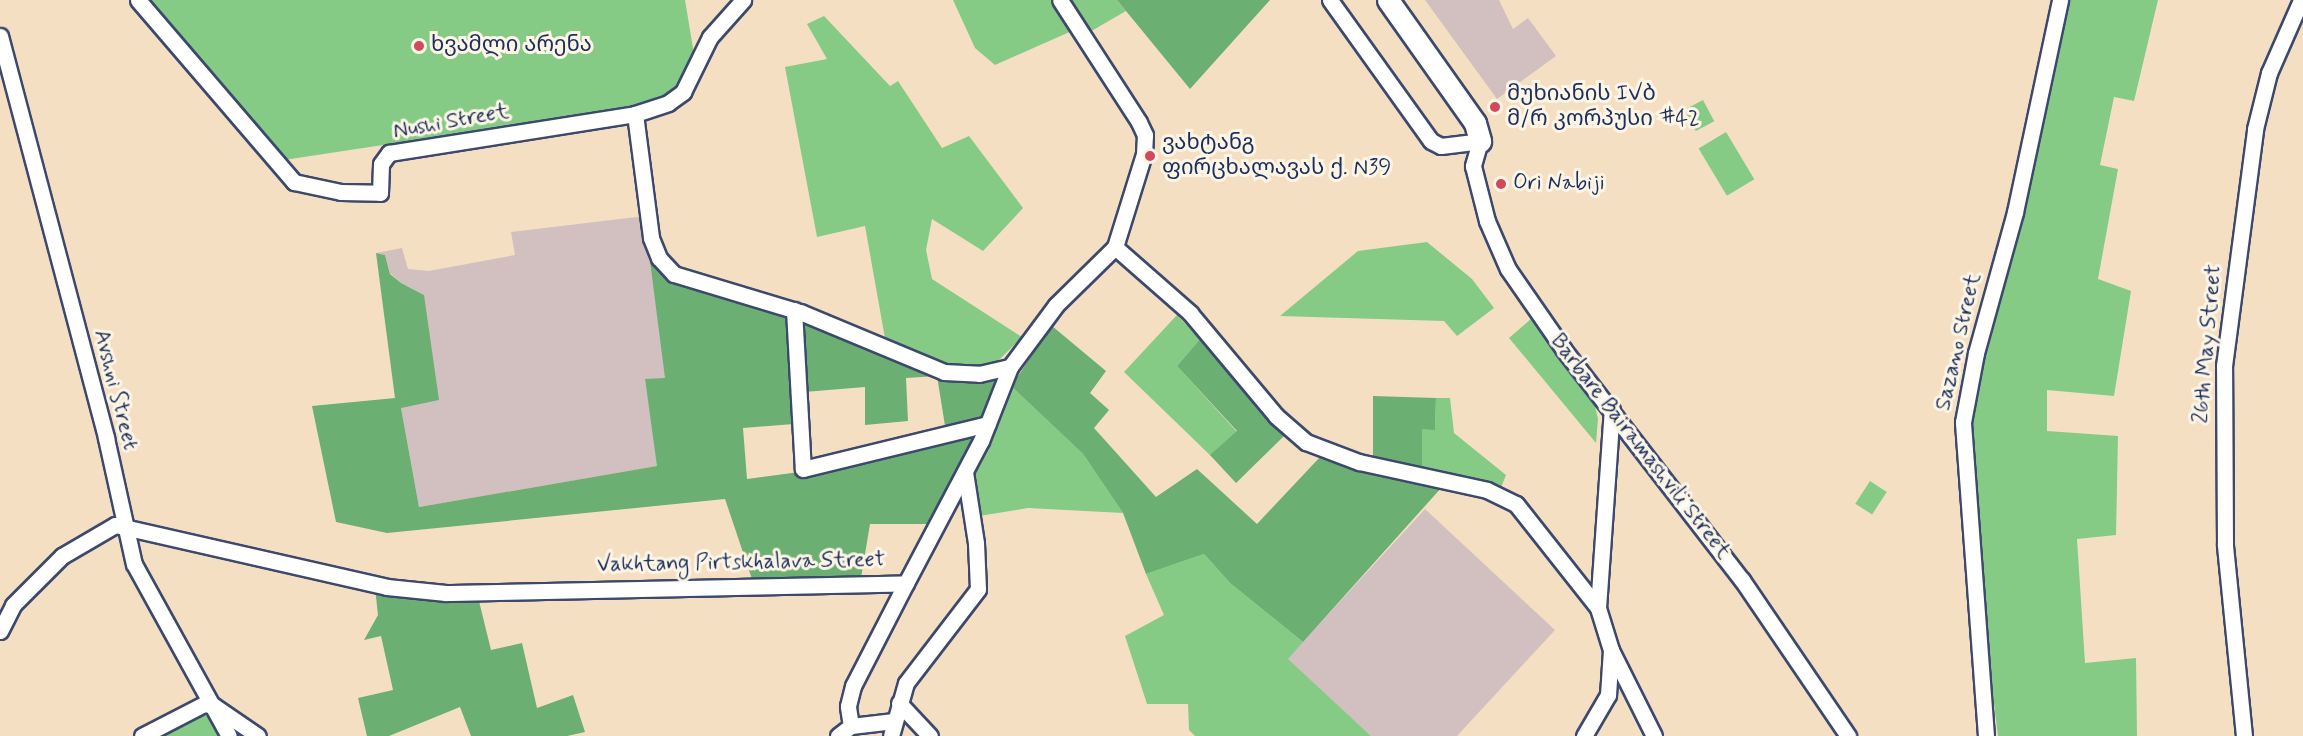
<!DOCTYPE html>
<html>
<head>
<meta charset="utf-8">
<style>
	body { margin:0 }
	#map { position:relative; width:2303px; height:736px; overflow:hidden; background:#f5dfc3; font-family:Mynerve,"Noto Sans Georgian",sans-serif }
	div>[style] { position:absolute }
	[style*='--x'] { left:calc(var(--x)*1px); top:calc(var(--y)*1px); width:calc(var(--w)*1px); rotate:calc(var(--a)*1deg) }
	.industrial>* { inset:0; background:#d2bfc0 }
	.green>* { inset:0; background:#85cb86; transform-origin:0 0 }
	.forest>* { inset:0; background:#6caf73 }
	.roads { filter:drop-shadow(2px 0 #3c496d) drop-shadow(-2px 0 #3c496d) drop-shadow(0 2px #3c496d) drop-shadow(0 -2px #3c496d) }
	.street>* { height:15px; margin:-7.5px; padding:0 7.5px; transform-origin:7.5px; border-radius:7.5px; background:#fff }
	.secondary>* { height:21px; margin:-10.5px; padding:0 10.5px; transform-origin:10.5px; border-radius:10.5px; background:#fff }
	.dots>* { width:16px; height:16px; translate:-50% -50%; box-sizing:border-box; border:3px solid #fcf5e5; border-radius:50% }
	span { translate:-50% -50%; white-space:nowrap; text-align:center; line-height:1.15; -webkit-text-stroke:6px #fcf5e5; paint-order:stroke }
	.poi-label { font-size:22px; color:#1b2f5e }
	.left { translate:0 -50%; text-align:left }
	.street-label { font-size:22px; color:#1b2f5e }
</style>
</head>
<body>
<div id="map">
	<div class="industrial">
		<i style="clip-path:polygon(1425px 0,1499px 0,1513px 29px,1528px 18px,1556px 56px,1497px 99px)"></i>
		<i style="clip-path:polygon(645px 216px,666px 379px,645px 380px,658px 466px,419px 507px,401px 408px,424px 295px,401px 283px,390px 273px,385px 255px,376px 253px,402px 248px,408px 269px,429px 271px,515px 255px,511px 232px)"></i>
		<i style="clip-path:polygon(1425px 509px,1555px 630px,1457px 736px,1371px 736px,1287px 659px)"></i>
	</div>
	<div class="green">
		<i style="clip-path:polygon(149px 0,685px 0,694px 54px,674px 92px,659px 103px,284px 160px)"></i>
		<i style="clip-path:polygon(953px 0,1054px 0,1074px 30px,995px 65px,975px 48px)"></i>
		<i style="clip-path:polygon(1066px 0,1117px 0,1126px 11px,1088px 33px)"></i>
		<i style="clip-path:polygon(2065px 0,2158px 0,2134px 101px,2114px 97px,2100px 165px,2118px 169px,2098px 279px,2131px 291px,2114px 396px,2047px 390px,2047px 431px,2118px 436px,2116px 535px,2077px 539px,2085px 663px,2136px 658px,2137px 736px,1998px 736px,1988px 655px,1971px 422px,1983px 343px)"></i>
		<i style="clip-path:polygon(824px 16px,890px 86px,898px 81px,942px 148px,969px 136px,1023px 208px,983px 251px,932px 219px,926px 250px,932px 279px,1022px 337px,993px 366px,946px 368px,886px 344px,865px 226px,817px 237px,785px 67px,827px 59px,807px 24px)"></i>
		<i style="left:1703px;top:100px;width:24px;height:21px;rotate:62deg"></i>
		<i style="left:1726px;top:132px;width:55px;height:32px;rotate:59deg"></i>
		<i style="clip-path:polygon(1427px 242px,1472px 279px,1494px 308px,1457px 336px,1444px 321px,1280px 316px,1358px 251px)"></i>
		<i style="clip-path:polygon(1177px 315px,1200px 339px,1177px 366px,1237px 432px,1212px 457px,1124px 372px)"></i>
		<i style="clip-path:polygon(1532px 318px,1593px 398px,1598px 419px,1596px 443px,1509px 338px)"></i>
		<i style="clip-path:polygon(1011px 386px,1083px 454px,1123px 513px,1028px 508px,979px 516px,972px 468px)"></i>
		<i style="clip-path:polygon(1436px 398px,1450px 398px,1454px 433px,1506px 475px,1500px 490px,1422px 468px,1422px 429px,1435px 429px)"></i>
		<i style="left:1870px;top:481px;width:20px;height:27px;rotate:33deg"></i>
		<i style="clip-path:polygon(1204px 554px,1230px 583px,1303px 642px,1288px 659px,1371px 736px,1195px 736px,1189px 730px,1188px 704px,1147px 704px,1125px 636px,1164px 615px,1146px 574px)"></i>
		<i style="clip-path:polygon(202px 715px,212px 717px,224px 736px,165px 736px,168px 730px)"></i>
	</div>
	<div class="forest">
		<i style="clip-path:polygon(1117px 0,1270px 0,1190px 89px)"></i>
		<i style="clip-path:polygon(376px 253px,385px 255px,390px 274px,401px 283px,424px 295px,439px 400px,401px 408px,419px 507px,657px 466px,645px 379px,665px 378px,650px 261px,790px 314px,794px 424px,743px 428px,747px 479px,822px 469px,980px 431px,932px 524px,870px 524px,861px 578px,753px 582px,725px 499px,387px 533px,336px 522px,312px 406px,395px 398px)"></i>
		<i style="clip-path:polygon(811px 321px,913px 367px,998px 377px,985px 419px,946px 432px,937px 376px,906px 378px,908px 421px,865px 425px,865px 387px,804px 392px,802px 326px)"></i>
		<i style="clip-path:polygon(1052px 326px,1106px 371px,1090px 393px,1109px 410px,1094px 428px,1156px 497px,1197px 469px,1257px 524px,1321px 456px,1342px 465px,1442px 487px,1303px 642px,1230px 583px,1204px 554px,1146px 574px,1123px 513px,1083px 454px,1011px 386px)"></i>
		<i style="clip-path:polygon(1200px 339px,1285px 435px,1236px 483px,1210px 455px,1237px 431px,1177px 366px)"></i>
		<i style="clip-path:polygon(1373px 396px,1436px 398px,1435px 430px,1422px 429px,1422px 468px,1373px 461px)"></i>
		<i style="clip-path:polygon(375px 588px,478px 597px,491px 650px,522px 643px,537px 708px,573px 695px,585px 732px,567px 736px,471px 736px,460px 707px,389px 736px,367px 736px,358px 698px,393px 690px,381px 636px,364px 640px,378px 615px)"></i>
	</div>
	<div class="roads">
		<div class="street">
			<i style="--x:138;--y:0;--w:240;--a:49.4"></i>
			<i style="--x:294;--y:182;--w:48;--a:12"></i>
			<i style="--x:341;--y:192;--w:39;--a:1"></i>
			<i style="--x:380;--y:193;--w:29;--a:-88"></i>
			<i style="--x:381;--y:164;--w:14;--a:-54"></i>
			<i style="--x:389;--y:153;--w:249;--a:-9"></i>
			<i style="--x:635;--y:114;--w:35;--a:-18"></i>
			<i style="--x:668;--y:103;--w:19;--a:-36"></i>
			<i style="--x:683;--y:92;--w:61;--a:-63.9"></i>
			<i style="--x:710;--y:37;--w:50;--a:-48.3"></i>
			<i style="--x:1330;--y:0;--w:173;--a:54.4"></i>
			<i style="--x:1431;--y:141;--w:11;--a:27"></i>
			<i style="--x:1441;--y:146;--w:39;--a:-7"></i>
			<i style="--x:1480;--y:141;--w:26;--a:106"></i>
			<i style="--x:1473;--y:166;--w:57;--a:75.7"></i>
			<i style="--x:1487;--y:221;--w:52;--a:66.4"></i>
			<i style="--x:1508;--y:269;--w:98;--a:55.3"></i>
			<i style="--x:1564;--y:350;--w:291;--a:52.3"></i>
			<i style="--x:1742;--y:580;--w:189;--a:55.8"></i>
			<i style="--x:0;--y:36;--w:416;--a:75.2"></i>
			<i style="--x:106;--y:438;--w:129;--a:77.5"></i>
			<i style="--x:134;--y:564;--w:196;--a:61.1"></i>
			<i style="--x:635;--y:114;--w:125;--a:82.6"></i>
			<i style="--x:651;--y:238;--w:22;--a:68"></i>
			<i style="--x:659;--y:258;--w:22;--a:47"></i>
			<i style="--x:674;--y:274;--w:132;--a:16.8"></i>
			<i style="--x:800;--y:312;--w:156;--a:22.6"></i>
			<i style="--x:944;--y:372;--w:35;--a:3"></i>
			<i style="--x:979;--y:374;--w:32;--a:-13"></i>
			<i style="--x:1115;--y:247;--w:100;--a:41.3"></i>
			<i style="--x:1190;--y:313;--w:134;--a:50.1"></i>
			<i style="--x:1276;--y:416;--w:40;--a:41"></i>
			<i style="--x:1306;--y:442;--w:57;--a:20.7"></i>
			<i style="--x:1359;--y:462;--w:131;--a:12.3"></i>
			<i style="--x:1487;--y:490;--w:32;--a:26"></i>
			<i style="--x:1516;--y:504;--w:132;--a:51.7"></i>
			<i style="--x:1598;--y:608;--w:44;--a:72.8"></i>
			<i style="--x:1611;--y:650;--w:96;--a:63.4"></i>
			<i style="--x:794;--y:310;--w:159;--a:86.8"></i>
			<i style="--x:803;--y:469;--w:190;--a:-13.7"></i>
			<i style="--x:1598;--y:608;--w:199;--a:-86"></i>
			<i style="--x:0;--y:631;--w:29;--a:-63"></i>
			<i style="--x:13;--y:605;--w:69;--a:-45"></i>
			<i style="--x:62;--y:556;--w:61;--a:-30.3"></i>
			<i style="--x:115;--y:525;--w:279;--a:12.8"></i>
			<i style="--x:387;--y:587;--w:59;--a:5.8"></i>
			<i style="--x:446;--y:593;--w:460;--a:-1.2"></i>
			<i style="--x:906;--y:583;--w:161;--a:-62.2"></i>
			<i style="--x:981;--y:441;--w:79;--a:-68.6"></i>
			<i style="--x:1010;--y:367;--w:77;--a:-53.4"></i>
			<i style="--x:1056;--y:305;--w:83;--a:-44.5"></i>
			<i style="--x:1115;--y:247;--w:97;--a:-72.7"></i>
			<i style="--x:1144;--y:154;--w:19;--a:-87"></i>
			<i style="--x:1145;--y:135;--w:14;--a:-115"></i>
			<i style="--x:1139;--y:122;--w:145;--a:-122.9"></i>
			<i style="--x:899;--y:703;--w:45;--a:46.8"></i>
			<i style="--x:851;--y:726;--w:20;--a:-99"></i>
			<i style="--x:848;--y:706;--w:21;--a:-76"></i>
			<i style="--x:853;--y:686;--w:116;--a:-62.8"></i>
			<i style="--x:142;--y:736;--w:70;--a:-27.3"></i>
			<i style="--x:204;--y:704;--w:10;--a:11"></i>
			<i style="--x:214;--y:706;--w:53;--a:34.3"></i>
			<i style="--x:838;--y:736;--w:16;--a:-38"></i>
			<i style="--x:851;--y:726;--w:43;--a:-6.6"></i>
			<i style="--x:891;--y:736;--w:55;--a:-74.2"></i>
			<i style="--x:906;--y:683;--w:118;--a:-52.5"></i>
			<i style="--x:978;--y:589;--w:46;--a:-92.5"></i>
			<i style="--x:976;--y:543;--w:72;--a:-98.8"></i>
			<i style="--x:1584;--y:736;--w:48;--a:-59.7"></i>
			<i style="--x:1608;--y:695;--w:45;--a:-86.2"></i>
			<i style="--x:1986;--y:736;--w:315;--a:-94.2"></i>
			<i style="--x:1963;--y:422;--w:70;--a:-79.3"></i>
			<i style="--x:1976;--y:353;--w:146;--a:-74.5"></i>
			<i style="--x:2015;--y:212;--w:217;--a:-78"></i>
			<i style="--x:2244;--y:736;--w:193;--a:-95.7"></i>
			<i style="--x:2225;--y:544;--w:178;--a:-90.3"></i>
			<i style="--x:2224;--y:366;--w:239;--a:-82.5"></i>
			<i style="--x:2255;--y:129;--w:58;--a:-76"></i>
			<i style="--x:2269;--y:73;--w:80;--a:-66.3"></i>
		</div>
		<div class="secondary">
			<i style="--x:1388;--y:0;--w:151;--a:54.7"></i>
			<i style="--x:1475;--y:123;--w:19;--a:74"></i>
		</div>
	</div>
	<div class="dots">
		<i style="left:419px;top:46px;background:#d1495b"></i>
		<i style="left:1495px;top:107px;background:#d1495b"></i>
		<i style="left:1150px;top:156px;background:#d1495b"></i>
		<i style="left:1501px;top:184px;background:#d1495b"></i>
	</div>
	<div class="poi-label">
		<span class="left" style="left:431px;top:46px">ხვამლი არენა</span>
		<span class="left" style="left:1507px;top:107px">მუხიანის IVბ<br>მ/რ კორპუსი #42</span>
		<span class="left" style="left:1162px;top:156px">ვახტანგ<br>ფირცხალავას ქ. N39</span>
		<span class="left" style="left:1513px;top:184px">Ori Nabiji</span>
	</div>
	<div class="street-label">
		<span style="left:451px;top:122px;rotate:-10deg">Nushi Street</span>
		<span style="left:1959px;top:342px;rotate:-77deg">Sazano Street</span>
		<span style="left:2208px;top:344px;rotate:-85deg">26th May Street</span>
		<span style="left:115px;top:390px;rotate:76deg">Avshni Street</span>
		<span style="left:1640px;top:447px;rotate:52deg">Barbare Bairamashvili Street</span>
		<span style="left:741px;top:563px;rotate:-1deg">Vakhtang Pirtskhalava Street</span>
	</div>
</div>
</body>
</html>
